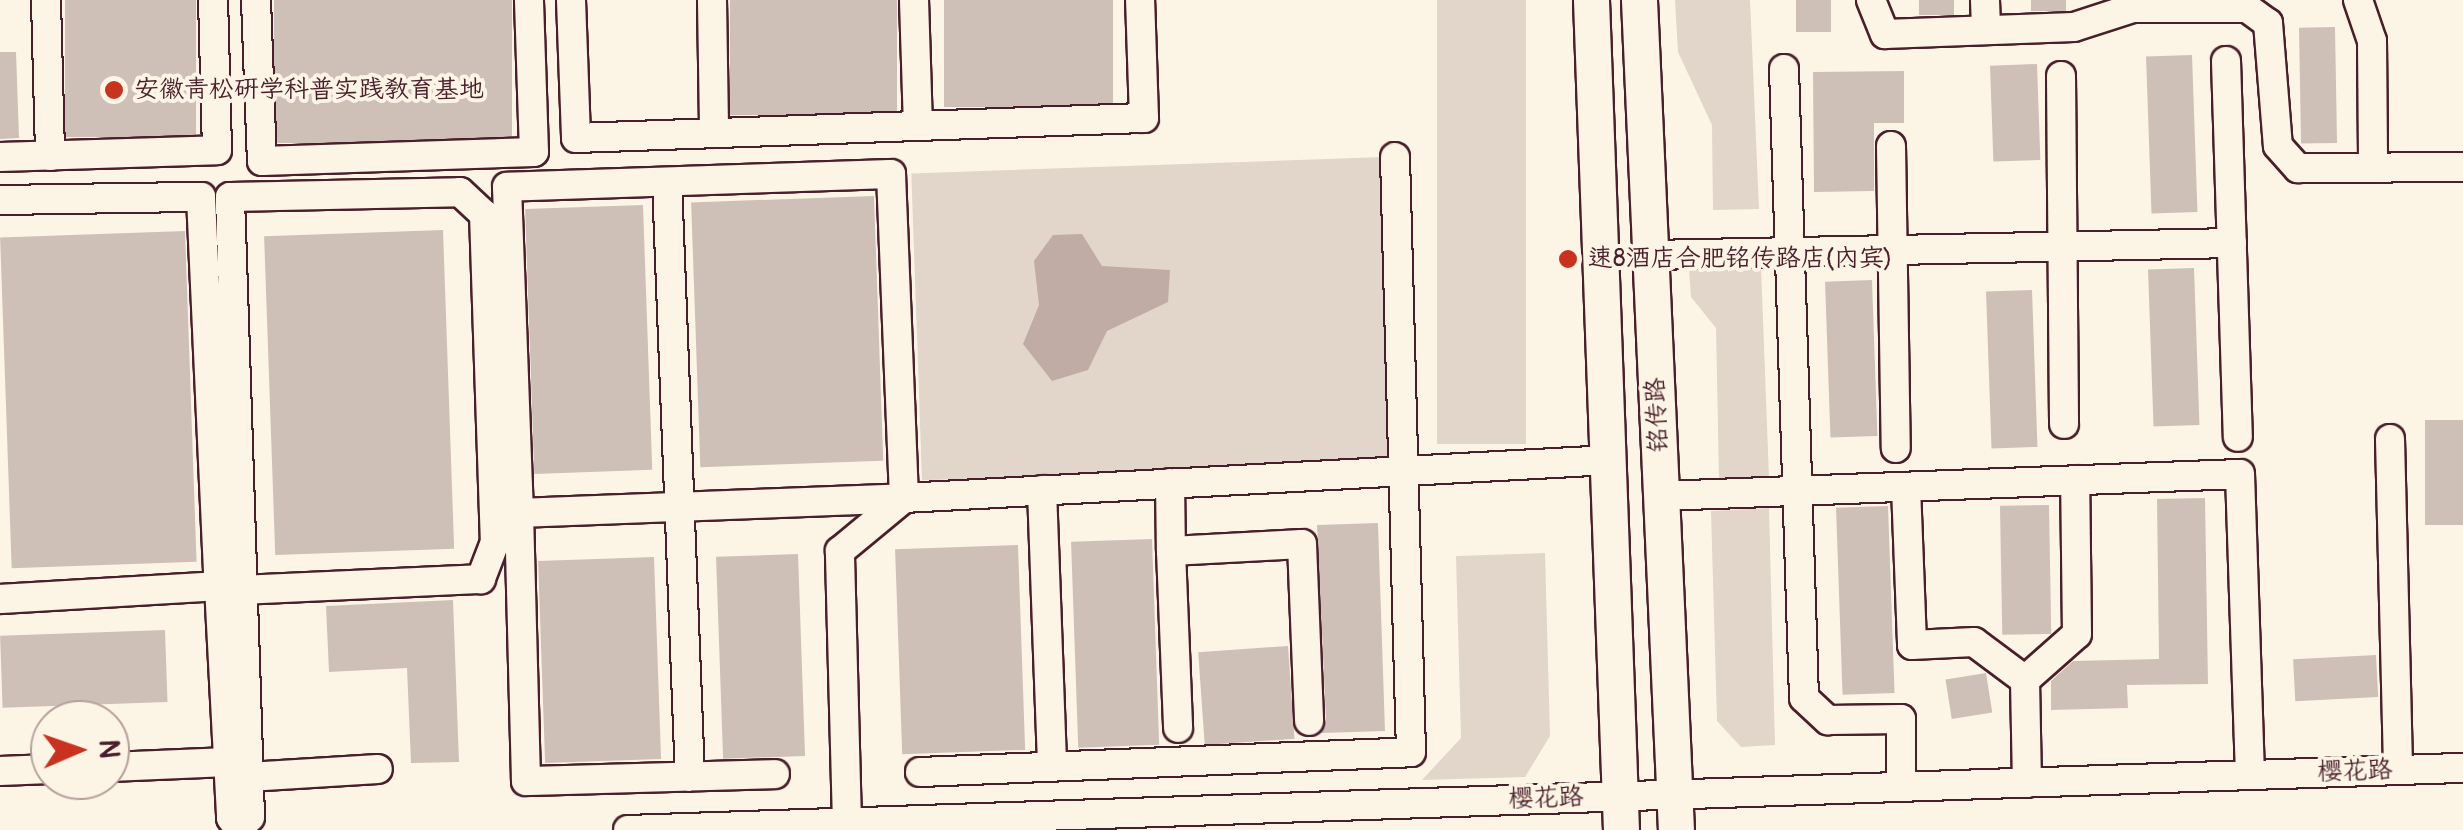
<!DOCTYPE html>
<html>
<head>
<meta charset="utf-8">
<style>
	body { margin:0 }
	#map { position:relative; width:2463px; height:830px; overflow:hidden; background:#fcf5e5; font-family:Pangolin,"LXGW WenKai TC",sans-serif }
	div>[style] { position:absolute }
	[style*='--x'] { left:calc(var(--x)*1px); top:calc(var(--y)*1px); width:calc(var(--w)*1px); rotate:calc(var(--a)*1deg) }
	.green>* { inset:0; background:#e2d5ca; transform-origin:0 0 }
	.water>* { inset:0; background:#c0aca5 }
	.building>* { inset:0; background:#cfc0b7; transform-origin:0 0 }
	.roads { filter:drop-shadow(2px 0 #4a1f2b) drop-shadow(-2px 0 #4a1f2b) drop-shadow(0 2px #4a1f2b) drop-shadow(0 -2px #4a1f2b) }
	.minor>* { height:28px; margin:-14px; padding:0 14px; transform-origin:14px; border-radius:14px; background:#fcf5e5 }
	.major>* { height:35px; margin:-17.5px; padding:0 17.5px; transform-origin:17.5px; border-radius:17.5px; background:#fcf5e5 }
	.dots>* { width:28px; height:28px; translate:-50% -50%; box-sizing:border-box; border:5px solid #fcf5e5; border-radius:50% }
	span { translate:-50% -50%; white-space:nowrap; text-align:center; line-height:1.15; -webkit-text-stroke:8px #fcf5e5; paint-order:stroke }
	.poi-label { font-size:25px; color:#4a1f2b }
	.left { translate:0 -50%; text-align:left }
	.street-label { font-size:25px; color:#4a1f2b }
	.north { position:absolute; left:30px; top:700px; width:100px; height:100px; box-sizing:border-box; background:#fcf5e5; border:2px solid #b59f9b; border-radius:50%; rotate:88deg; font-size:28px; font-weight:700; line-height:40px; text-align:center; color:#4a1f2b }
	.north::after { content:''; display:block; margin:auto; width:35px; height:45px; background:#c8321e; clip-path:polygon(50% 0,100% 100%,50% 72%,0 100%) }
</style>
</head>
<body>
<div id="map">
	<div class="green">
		<i style="left:1437px;top:0;width:89px;height:444px"></i>
		<i style="clip-path:polygon(1675px 0,1750px 0,1759px 209px,1713px 210px,1712px 125px,1678px 52px)"></i>
		<i style="left:1383px;top:157px;width:307px;height:472px;rotate:88deg"></i>
		<i style="clip-path:polygon(1761px 267px,1769px 478px,1719px 480px,1716px 328px,1691px 297px,1689px 270px)"></i>
		<i style="clip-path:polygon(1769px 508px,1775px 745px,1741px 747px,1717px 721px,1711px 511px)"></i>
		<i style="clip-path:polygon(1545px 553px,1550px 736px,1525px 777px,1422px 780px,1461px 738px,1456px 556px)"></i>
	</div>
	<div class="water">
		<i style="clip-path:polygon(1082px 234px,1102px 266px,1170px 270px,1168px 302px,1107px 331px,1088px 370px,1052px 381px,1023px 344px,1039px 305px,1034px 261px,1053px 235px)"></i>
	</div>
	<div class="building">
		<i style="left:65px;top:0;width:131px;height:137px"></i>
		<i style="left:274px;top:0;width:238px;height:143px"></i>
		<i style="left:730px;top:0;width:167px;height:115px"></i>
		<i style="left:944px;top:0;width:169px;height:107px"></i>
		<i style="left:1796px;top:0;width:35px;height:32px"></i>
		<i style="left:1919px;top:0;width:35px;height:15px"></i>
		<i style="left:2031px;top:0;width:35px;height:11px"></i>
		<i style="left:2335px;top:27px;width:116px;height:36px;rotate:89deg"></i>
		<i style="clip-path:polygon(0 52px,16px 52px,19px 138px,0 139px)"></i>
		<i style="left:2192px;top:55px;width:157px;height:46px;rotate:88deg"></i>
		<i style="left:2037px;top:64px;width:96px;height:47px;rotate:88deg"></i>
		<i style="clip-path:polygon(1904px 71px,1904px 123px,1874px 123px,1874px 191px,1814px 192px,1813px 72px)"></i>
		<i style="left:874px;top:196px;width:265px;height:183px;rotate:88deg"></i>
		<i style="left:643px;top:205px;width:265px;height:118px;rotate:88deg"></i>
		<i style="left:443px;top:230px;width:319px;height:179px;rotate:88deg"></i>
		<i style="left:185px;top:231px;width:331px;height:185px;rotate:88deg"></i>
		<i style="left:2194px;top:268px;width:157px;height:46px;rotate:88deg"></i>
		<i style="left:1872px;top:280px;width:156px;height:47px;rotate:88deg"></i>
		<i style="left:2032px;top:290px;width:157px;height:46px;rotate:88deg"></i>
		<i style="left:2463px;top:420px;width:105px;height:38px;rotate:90deg"></i>
		<i style="clip-path:polygon(2205px 498px,2208px 684px,2127px 685px,2128px 708px,2051px 710px,2051px 681px,2073px 661px,2159px 659px,2157px 499px)"></i>
		<i style="left:2049px;top:505px;width:129px;height:49px;rotate:89deg"></i>
		<i style="left:1888px;top:506px;width:187px;height:52px;rotate:88deg"></i>
		<i style="clip-path:polygon(1378px 523px,1385px 731px,1321px 733px,1326px 720px,1317px 525px)"></i>
		<i style="left:1152px;top:539px;width:206px;height:81px;rotate:88deg"></i>
		<i style="left:1018px;top:545px;width:205px;height:123px;rotate:88deg"></i>
		<i style="left:798px;top:554px;width:202px;height:82px;rotate:88deg"></i>
		<i style="left:654px;top:557px;width:202px;height:116px;rotate:88deg"></i>
		<i style="clip-path:polygon(453px 600px,459px 762px,411px 763px,407px 668px,329px 672px,326px 606px)"></i>
		<i style="left:165px;top:630px;width:72px;height:165px;rotate:88deg"></i>
		<i style="left:1288px;top:646px;width:93px;height:90px;rotate:86deg"></i>
		<i style="left:2376px;top:655px;width:42px;height:83px;rotate:87deg"></i>
		<i style="left:1986px;top:673px;width:40px;height:41px;rotate:81deg"></i>
	</div>
	<div class="roads">
		<div class="minor">
			<i style="--x:46;--y:0;--w:156;--a:88.5"></i>
			<i style="--x:256;--y:0;--w:161;--a:87.9"></i>
			<i style="--x:262;--y:161;--w:272;--a:-1.9"></i>
			<i style="--x:534;--y:152;--w:152;--a:-91.9"></i>
			<i style="--x:571;--y:0;--w:138;--a:87.9"></i>
			<i style="--x:576;--y:138;--w:568;--a:-2.02"></i>
			<i style="--x:1144;--y:118;--w:118;--a:-91.9"></i>
			<i style="--x:712;--y:0;--w:133;--a:89.1"></i>
			<i style="--x:914;--y:0;--w:126;--a:88.2"></i>
			<i style="--x:1871;--y:0;--w:37;--a:68"></i>
			<i style="--x:1885;--y:34;--w:189;--a:-2.1"></i>
			<i style="--x:2074;--y:27;--w:62;--a:-17.9"></i>
			<i style="--x:2133;--y:8;--w:114;--a:0"></i>
			<i style="--x:2247;--y:8;--w:26;--a:36"></i>
			<i style="--x:2268;--y:23;--w:123;--a:85.4"></i>
			<i style="--x:2278;--y:146;--w:30;--a:48"></i>
			<i style="--x:2298;--y:168;--w:165;--a:-0.3"></i>
			<i style="--x:1985;--y:0;--w:30;--a:88"></i>
			<i style="--x:2358;--y:0;--w:43;--a:71.1"></i>
			<i style="--x:2372;--y:41;--w:127;--a:89.5"></i>
			<i style="--x:2226;--y:61;--w:376;--a:88.2"></i>
			<i style="--x:1784;--y:69;--w:629;--a:88.18"></i>
			<i style="--x:1804;--y:698;--w:33;--a:43"></i>
			<i style="--x:1828;--y:720;--w:73;--a:-0.8"></i>
			<i style="--x:1901;--y:719;--w:68;--a:90"></i>
			<i style="--x:2061;--y:76;--w:348;--a:89.5"></i>
			<i style="--x:1891;--y:146;--w:302;--a:89.1"></i>
			<i style="--x:0;--y:157;--w:217;--a:-1.8"></i>
			<i style="--x:217;--y:150;--w:150;--a:-91.5"></i>
			<i style="--x:667;--y:182;--w:595;--a:87.79"></i>
			<i style="--x:0;--y:200;--w:201;--a:-0.9"></i>
			<i style="--x:201;--y:197;--w:389;--a:87.4"></i>
			<i style="--x:219;--y:586;--w:219;--a:176.6"></i>
			<i style="--x:1651;--y:255;--w:581;--a:-1.18"></i>
			<i style="--x:2390;--y:439;--w:331;--a:88.6"></i>
			<i style="--x:1170;--y:483;--w:68;--a:89.2"></i>
			<i style="--x:1171;--y:551;--w:131;--a:-3.1"></i>
			<i style="--x:1302;--y:544;--w:177;--a:87.7"></i>
			<i style="--x:1906;--y:487;--w:158;--a:87.8"></i>
			<i style="--x:1912;--y:645;--w:62;--a:-2.8"></i>
			<i style="--x:1974;--y:642;--w:64;--a:36.7"></i>
			<i style="--x:2025;--y:680;--w:103;--a:88.9"></i>
			<i style="--x:1042;--y:490;--w:276;--a:87.9"></i>
			<i style="--x:1662;--y:496;--w:578;--a:-2.18"></i>
			<i style="--x:2240;--y:474;--w:301;--a:88.1"></i>
			<i style="--x:519;--y:513;--w:268;--a:88.5"></i>
			<i style="--x:526;--y:781;--w:249;--a:-1.6"></i>
			<i style="--x:1171;--y:551;--w:177;--a:87.7"></i>
			<i style="--x:219;--y:586;--w:232;--a:87"></i>
			<i style="--x:231;--y:818;--w:15;--a:53"></i>
			<i style="--x:2025;--y:680;--w:69;--a:-41.5"></i>
			<i style="--x:2077;--y:634;--w:154;--a:-90.7"></i>
			<i style="--x:110;--y:767;--w:118;--a:-2.4"></i>
			<i style="--x:0;--y:771;--w:50;--a:-2.3"></i>
			<i style="--x:920;--y:772;--w:491;--a:-2.3"></i>
			<i style="--x:1411;--y:752;--w:595;--a:-91.54"></i>
			<i style="--x:248;--y:777;--w:130;--a:-3.5"></i>
			<i style="--x:847;--y:823;--w:272;--a:-91.5"></i>
			<i style="--x:840;--y:551;--w:83;--a:-39.6"></i>
			<i style="--x:904;--y:498;--w:324;--a:-92.3"></i>
			<i style="--x:891;--y:174;--w:384;--a:178.1"></i>
			<i style="--x:507;--y:187;--w:326;--a:87.9"></i>
			<i style="--x:519;--y:513;--w:385;--a:-2.2"></i>
			<i style="--x:904;--y:498;--w:708;--a:-3.08"></i>
			<i style="--x:240;--y:827;--w:14;--a:-45"></i>
			<i style="--x:250;--y:817;--w:620;--a:-91.85"></i>
			<i style="--x:230;--y:197;--w:230;--a:-1.2"></i>
			<i style="--x:460;--y:192;--w:33;--a:43"></i>
			<i style="--x:484;--y:214;--w:328;--a:88.1"></i>
			<i style="--x:495;--y:542;--w:40;--a:111"></i>
			<i style="--x:481;--y:579;--w:238;--a:177.4"></i>
			<i style="--x:628;--y:830;--w:1836;--a:-1.94"></i>
		</div>
		<div class="major">
			<i style="--x:1591;--y:0;--w:831;--a:87.93"></i>
			<i style="--x:1639;--y:0;--w:831;--a:87.45"></i>
		</div>
	</div>
	<div class="dots">
		<i style="left:114px;top:90px;background:#c8321e"></i>
		<i style="left:1568px;top:259px;background:#c8321e"></i>
	</div>
	<div class="poi-label">
		<span class="left" style="left:134px;top:90px">安徽青松研学科普实践教育基地</span>
		<span class="left" style="left:1588px;top:259px">速8酒店合肥铭传路店(内宾)</span>
	</div>
	<div class="street-label">
		<span style="left:1658px;top:415px;rotate:-93deg">铭传路</span>
		<span style="left:2355px;top:772px;rotate:-2deg">樱花路</span>
		<span style="left:1546px;top:799px;rotate:-2deg">樱花路</span>
	</div>
	<div class="north">N</div>
</div>
</body>
</html>
